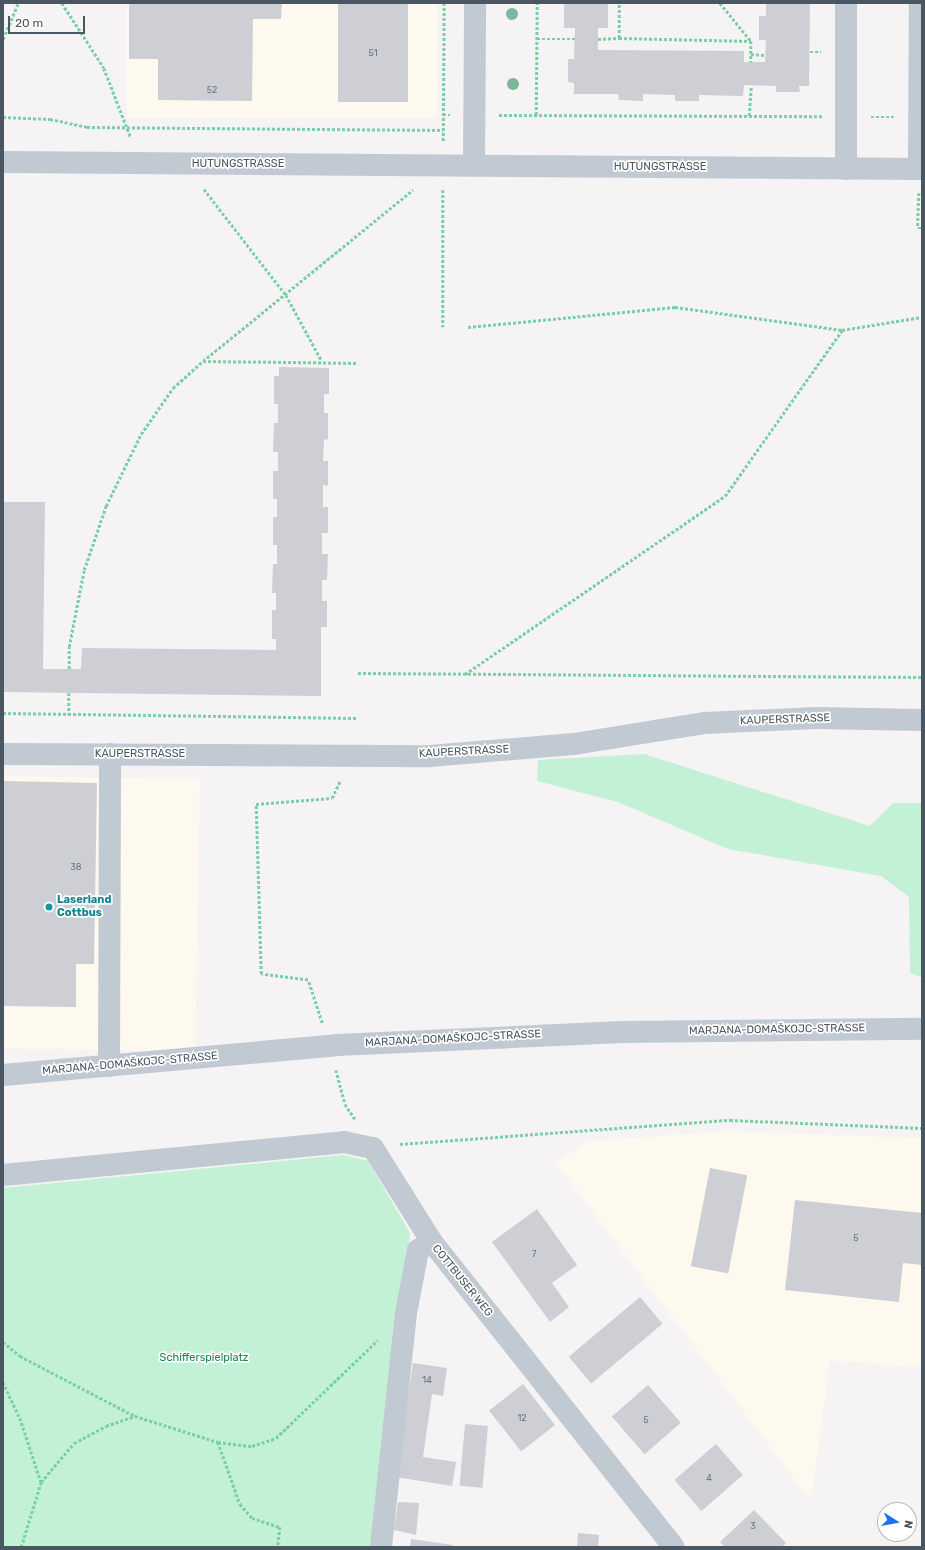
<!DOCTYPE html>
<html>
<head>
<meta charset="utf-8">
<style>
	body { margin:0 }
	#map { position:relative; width:925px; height:1550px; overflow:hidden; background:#f5f3f3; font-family:Rubik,sans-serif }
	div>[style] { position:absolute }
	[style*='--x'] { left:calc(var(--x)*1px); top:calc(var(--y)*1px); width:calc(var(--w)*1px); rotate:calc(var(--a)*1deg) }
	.commercial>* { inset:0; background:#fdf9ef; transform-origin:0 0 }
	.green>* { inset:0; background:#c3f1d5 }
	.building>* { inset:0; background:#cdcfd5; transform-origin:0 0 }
	.path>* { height:2.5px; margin-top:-1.25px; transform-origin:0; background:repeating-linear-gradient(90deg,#7ad0a6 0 3px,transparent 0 5px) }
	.minor>* { height:22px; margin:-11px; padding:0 11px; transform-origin:11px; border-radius:11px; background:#c1cad2 }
	.trees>* { width:12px; height:12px; margin:-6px; border-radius:50%; background:#7bb799 }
	.dots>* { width:11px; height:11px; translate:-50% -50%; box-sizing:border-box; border:2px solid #fff; border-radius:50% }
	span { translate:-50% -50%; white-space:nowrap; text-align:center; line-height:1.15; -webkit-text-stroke:3.5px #fff; paint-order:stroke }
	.number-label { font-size:9px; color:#6b747e }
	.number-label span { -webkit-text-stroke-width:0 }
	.street-label { font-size:11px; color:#4a5661 }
	.culture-label { font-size:11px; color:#0d838f; font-weight:700 }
	.left { translate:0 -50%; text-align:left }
	.park-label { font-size:11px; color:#17864f }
	.frame { position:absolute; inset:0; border:4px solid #4a5661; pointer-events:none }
	.north { position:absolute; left:877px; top:1502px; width:40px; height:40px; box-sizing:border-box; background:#fff; border:1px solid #b7bbc0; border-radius:50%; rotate:101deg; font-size:11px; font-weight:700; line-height:16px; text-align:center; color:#4a5661 }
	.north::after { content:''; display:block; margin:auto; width:14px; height:18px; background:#1a73e8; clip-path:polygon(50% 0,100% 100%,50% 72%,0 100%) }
	.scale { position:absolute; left:8px; top:16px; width:77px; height:18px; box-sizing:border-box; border:2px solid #4a5661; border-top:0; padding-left:5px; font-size:12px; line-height:14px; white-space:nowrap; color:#4a5661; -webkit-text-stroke:3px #fff; paint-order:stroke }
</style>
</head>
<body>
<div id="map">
	<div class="commercial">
		<i style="left:127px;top:3px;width:310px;height:115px"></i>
		<i style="left:3px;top:776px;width:197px;height:272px;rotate:1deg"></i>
		<i style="clip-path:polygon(728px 1131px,922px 1138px,922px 1368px,830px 1360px,811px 1501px,556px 1163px,588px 1141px)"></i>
	</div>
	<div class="green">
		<i style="clip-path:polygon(644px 754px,870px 826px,893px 803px,922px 803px,922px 978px,910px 973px,909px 897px,881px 876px,728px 849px,618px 802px,537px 781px,538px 760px)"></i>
		<i style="clip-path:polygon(343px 1155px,368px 1161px,410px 1233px,373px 1547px,3px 1547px,3px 1188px)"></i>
	</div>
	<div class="building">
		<i style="clip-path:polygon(129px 3px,282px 3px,281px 19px,253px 19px,252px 101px,158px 100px,158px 59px,129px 59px)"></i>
		<i style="left:338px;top:3px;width:70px;height:99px"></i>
		<i style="clip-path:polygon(564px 3px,608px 3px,608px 28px,598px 28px,598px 50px,744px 51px,744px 62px,765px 62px,766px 40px,759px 40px,759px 16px,766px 16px,766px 3px,810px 3px,809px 86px,799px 86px,800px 92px,776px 92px,776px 86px,744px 85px,743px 96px,699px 95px,699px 101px,675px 101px,675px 95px,643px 94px,643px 101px,619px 100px,618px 94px,574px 94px,574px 83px,568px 82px,568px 59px,574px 59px,575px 28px,564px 28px)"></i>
		<i style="clip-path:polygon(279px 367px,329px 368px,329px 394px,324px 394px,324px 413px,328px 413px,328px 439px,324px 440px,323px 461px,328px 461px,328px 486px,323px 485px,323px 507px,328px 507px,328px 533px,322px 533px,322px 554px,328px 554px,327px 580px,322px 580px,322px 601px,327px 601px,327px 627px,321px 627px,321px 696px,3px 692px,3px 502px,45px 502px,43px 669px,81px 669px,82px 648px,276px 650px,276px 639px,272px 639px,272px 610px,276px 610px,276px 593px,272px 593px,273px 564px,277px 564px,277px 545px,273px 545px,273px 517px,277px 517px,277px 499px,273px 499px,273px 471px,278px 471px,278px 452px,273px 452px,274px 423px,278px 423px,278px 404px,274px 404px,274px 376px,279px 376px)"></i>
		<i style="clip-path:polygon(3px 781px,97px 783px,94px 964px,76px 964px,76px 1007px,3px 1006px)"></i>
		<i style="left:710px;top:1168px;width:38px;height:100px;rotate:11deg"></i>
		<i style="clip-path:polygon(795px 1200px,922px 1213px,922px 1265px,903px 1263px,899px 1302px,785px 1290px)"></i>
		<i style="clip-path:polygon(537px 1209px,577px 1265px,552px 1283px,569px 1307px,550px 1322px,492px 1242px)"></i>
		<i style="left:640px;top:1297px;width:35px;height:93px;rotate:50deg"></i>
		<i style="clip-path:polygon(413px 1363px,447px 1368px,443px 1396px,432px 1394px,423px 1457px,456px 1462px,452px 1486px,396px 1477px)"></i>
		<i style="left:523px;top:1384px;width:52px;height:43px;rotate:52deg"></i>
		<i style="left:648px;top:1385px;width:50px;height:48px;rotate:49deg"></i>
		<i style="left:465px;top:1424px;width:23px;height:62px;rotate:5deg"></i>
		<i style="left:716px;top:1444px;width:41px;height:55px;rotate:49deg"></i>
		<i style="clip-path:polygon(398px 1502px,419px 1503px,416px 1535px,394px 1530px)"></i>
		<i style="clip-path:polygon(754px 1510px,786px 1543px,782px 1547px,725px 1547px,720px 1542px)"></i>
		<i style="clip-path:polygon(578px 1533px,599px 1535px,598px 1547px,577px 1547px)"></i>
		<i style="clip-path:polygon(411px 1539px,453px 1545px,453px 1547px,410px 1547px)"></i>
	</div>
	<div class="path">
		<i style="--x:62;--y:3;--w:77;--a:57.1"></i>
		<i style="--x:104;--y:68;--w:75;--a:68.9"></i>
		<i style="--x:720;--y:3;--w:49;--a:50.8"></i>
		<i style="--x:619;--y:38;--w:132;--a:1.3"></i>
		<i style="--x:751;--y:41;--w:21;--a:90"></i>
		<i style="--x:3;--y:39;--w:39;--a:-67"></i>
		<i style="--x:537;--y:39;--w:38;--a:0"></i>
		<i style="--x:598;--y:39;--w:21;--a:-3"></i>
		<i style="--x:619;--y:38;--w:35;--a:-90"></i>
		<i style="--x:810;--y:52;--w:11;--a:0"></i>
		<i style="--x:751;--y:54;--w:14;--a:4"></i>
		<i style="--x:443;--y:115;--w:7;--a:0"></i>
		<i style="--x:499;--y:115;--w:323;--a:0.2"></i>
		<i style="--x:536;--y:115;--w:112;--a:-89.5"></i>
		<i style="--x:749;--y:116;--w:30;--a:-86"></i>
		<i style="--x:3;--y:117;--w:47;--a:2.4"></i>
		<i style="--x:50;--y:119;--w:38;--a:12"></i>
		<i style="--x:87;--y:127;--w:356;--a:0.5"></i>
		<i style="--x:871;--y:117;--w:25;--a:0"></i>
		<i style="--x:443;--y:141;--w:138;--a:-89.6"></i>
		<i style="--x:204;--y:189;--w:134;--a:52.3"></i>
		<i style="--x:286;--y:295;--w:75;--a:61.4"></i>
		<i style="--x:443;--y:190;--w:137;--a:90"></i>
		<i style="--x:919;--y:193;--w:35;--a:92"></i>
		<i style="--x:918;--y:228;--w:4;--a:0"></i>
		<i style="--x:468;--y:327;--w:208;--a:-5.5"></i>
		<i style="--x:675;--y:307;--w:169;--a:7.8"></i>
		<i style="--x:203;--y:361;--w:271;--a:-39.2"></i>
		<i style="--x:69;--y:669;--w:22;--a:-90"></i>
		<i style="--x:69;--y:647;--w:78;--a:-79"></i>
		<i style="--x:84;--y:570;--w:68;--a:-71"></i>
		<i style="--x:106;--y:506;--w:80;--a:-64.1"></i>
		<i style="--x:141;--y:434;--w:56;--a:-55.2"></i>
		<i style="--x:173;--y:388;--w:40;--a:-42"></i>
		<i style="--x:203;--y:361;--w:154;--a:0.7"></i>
		<i style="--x:358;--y:673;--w:564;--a:0.41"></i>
		<i style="--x:465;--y:674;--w:315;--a:-34.4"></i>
		<i style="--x:725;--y:496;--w:203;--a:-54.8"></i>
		<i style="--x:842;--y:330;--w:81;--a:-9.2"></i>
		<i style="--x:69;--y:693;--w:21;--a:90"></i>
		<i style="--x:3;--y:713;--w:353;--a:0.8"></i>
		<i style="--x:322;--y:1023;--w:45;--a:-108"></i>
		<i style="--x:308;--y:980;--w:47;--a:-172.7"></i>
		<i style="--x:261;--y:974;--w:170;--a:-91.7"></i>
		<i style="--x:256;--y:804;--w:76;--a:-4.5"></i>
		<i style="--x:332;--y:798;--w:19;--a:-65"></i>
		<i style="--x:336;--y:1070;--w:35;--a:75"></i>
		<i style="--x:345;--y:1104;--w:18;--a:56"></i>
		<i style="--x:400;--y:1144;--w:331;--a:-4.2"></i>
		<i style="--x:730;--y:1120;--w:192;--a:2.4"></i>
		<i style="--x:3;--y:1342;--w:22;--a:39"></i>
		<i style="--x:20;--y:1356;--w:130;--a:27.6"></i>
		<i style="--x:3;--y:1382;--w:40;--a:65"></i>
		<i style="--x:20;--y:1418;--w:67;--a:71.8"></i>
		<i style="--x:218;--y:1442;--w:66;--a:70.5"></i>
		<i style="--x:240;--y:1504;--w:18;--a:49"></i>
		<i style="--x:252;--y:1518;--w:29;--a:18"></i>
		<i style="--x:280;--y:1527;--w:20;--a:96"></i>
		<i style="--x:21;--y:1547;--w:68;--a:-72.9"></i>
		<i style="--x:41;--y:1482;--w:51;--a:-49.8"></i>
		<i style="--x:74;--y:1443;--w:36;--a:-28"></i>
		<i style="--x:106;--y:1426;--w:31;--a:-19"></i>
		<i style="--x:135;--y:1416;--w:87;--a:17.4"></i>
		<i style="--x:218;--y:1442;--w:34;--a:7"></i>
		<i style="--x:252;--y:1446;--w:25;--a:-18"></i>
		<i style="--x:276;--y:1438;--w:141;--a:-43.9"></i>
	</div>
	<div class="minor">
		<i style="--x:3;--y:162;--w:919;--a:0.44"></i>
		<i style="--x:474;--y:165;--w:162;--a:-89.6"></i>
		<i style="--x:846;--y:169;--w:166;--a:-90"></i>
		<i style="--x:919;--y:169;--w:166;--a:-89.7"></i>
		<i style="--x:3;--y:754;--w:427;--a:0.3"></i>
		<i style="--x:430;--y:756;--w:144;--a:-4.8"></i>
		<i style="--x:574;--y:744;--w:133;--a:-9.1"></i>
		<i style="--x:705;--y:723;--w:111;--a:-2.6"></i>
		<i style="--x:816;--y:718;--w:106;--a:1.1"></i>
		<i style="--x:109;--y:1066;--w:312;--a:-89.8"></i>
		<i style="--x:3;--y:1075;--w:335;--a:-5.1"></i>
		<i style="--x:337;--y:1045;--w:285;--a:-2.6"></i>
		<i style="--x:622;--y:1032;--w:300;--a:-0.6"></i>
		<i style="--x:3;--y:1175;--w:343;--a:-5.5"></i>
		<i style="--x:344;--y:1142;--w:30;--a:12"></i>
		<i style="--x:373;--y:1148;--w:111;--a:57.9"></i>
		<i style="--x:432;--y:1242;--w:389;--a:51.6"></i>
		<i style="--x:381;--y:1547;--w:235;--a:-83.9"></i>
		<i style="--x:406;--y:1313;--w:64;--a:-79.2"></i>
		<i style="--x:418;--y:1250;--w:16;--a:-30"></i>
	</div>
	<div class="trees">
		<i style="left:512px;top:14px"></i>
		<i style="left:513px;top:84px"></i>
	</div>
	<div class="dots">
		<i style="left:49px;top:907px;background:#0f9aa8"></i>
	</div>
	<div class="number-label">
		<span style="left:373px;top:53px">51</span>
		<span style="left:212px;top:90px">52</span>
		<span style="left:76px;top:867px">38</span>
		<span style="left:856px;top:1238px">5</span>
		<span style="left:534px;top:1254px">7</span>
		<span style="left:427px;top:1380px">14</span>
		<span style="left:522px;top:1418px">12</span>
		<span style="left:646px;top:1420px">5</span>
		<span style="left:709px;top:1478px">4</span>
		<span style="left:753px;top:1526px">3</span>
	</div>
	<div class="street-label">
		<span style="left:238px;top:164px">HUTUNGSTRASSE</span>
		<span style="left:660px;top:167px">HUTUNGSTRASSE</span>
		<span style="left:785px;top:720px;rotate:-2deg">KAUPERSTRASSE</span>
		<span style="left:464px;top:752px;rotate:-3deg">KAUPERSTRASSE</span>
		<span style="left:140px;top:754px">KAUPERSTRASSE</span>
		<span style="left:777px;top:1030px;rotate:-1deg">MARJANA-DOMAŠKOJC-STRASSE</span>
		<span style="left:453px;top:1039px;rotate:-3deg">MARJANA-DOMAŠKOJC-STRASSE</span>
		<span style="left:130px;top:1064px;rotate:-5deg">MARJANA-DOMAŠKOJC-STRASSE</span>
		<span style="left:462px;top:1281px;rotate:51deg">COTTBUSER WEG</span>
	</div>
	<div class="culture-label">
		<span class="left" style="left:57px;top:907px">Laserland<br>Cottbus</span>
	</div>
	<div class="park-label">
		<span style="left:204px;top:1358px">Schifferspielplatz</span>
	</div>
	<div class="frame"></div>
	<div class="north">N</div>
	<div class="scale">20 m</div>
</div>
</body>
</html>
